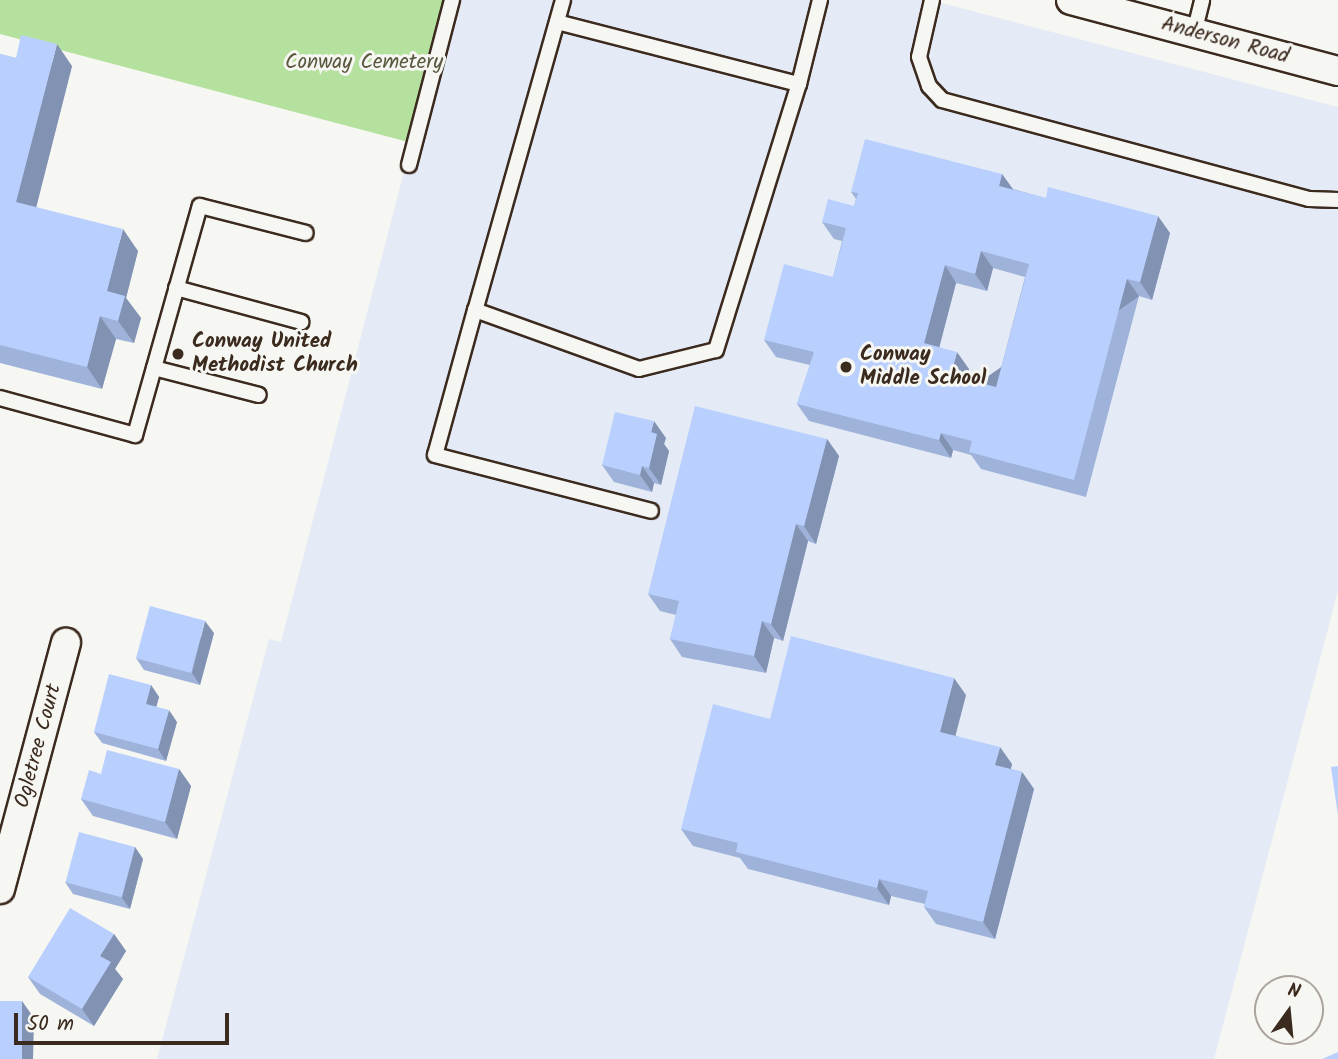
<!DOCTYPE html>
<html>
<head>
<meta charset="utf-8">
<style>
	body { margin:0 }
	#map { position:relative; width:1338px; height:1059px; overflow:hidden; background:#f6f6f2; font-family:Kalam,sans-serif }
	div>[style] { position:absolute }
	[style*='--x'] { left:calc(var(--x)*1px); top:calc(var(--y)*1px); width:calc(var(--w)*1px); rotate:calc(var(--a)*1deg) }
	.built>* { inset:0; background:#e4ebf6 }
	.green>* { inset:0; background:#b5e19f }
	.roads { filter:drop-shadow(2px 0 #3b2a1e) drop-shadow(-2px 0 #3b2a1e) drop-shadow(0 2px #3b2a1e) drop-shadow(0 -2px #3b2a1e) }
	.lane>* { height:14px; margin:-7px; padding:0 7px; transform-origin:7px; border-radius:7px; background:#f6f6f2 }
	.street>* { height:28px; margin:-14px; padding:0 14px; transform-origin:14px; border-radius:14px; background:#f6f6f2 }
	.wall>* { inset:0; background:#9fb3da }
	.shaded-wall>* { inset:0; background:#8292b2; transform-origin:0 0 }
	.building>* { inset:0; background:#b9d0fe; transform-origin:0 0 }
	.dots>* { width:19px; height:19px; translate:-50% -50%; box-sizing:border-box; border:4px solid #f6f6f2; border-radius:50% }
	span { translate:-50% -50%; white-space:nowrap; text-align:center; line-height:1.15; -webkit-text-stroke:6px #f6f6f2; paint-order:stroke }
	.street-label { font-size:21px; color:#3b2a1e }
	.park-label { font-size:21px; color:#5a583e }
	.poi-label { font-size:21px; color:#3b2a1e; font-weight:700 }
	.left { translate:0 -50%; text-align:left }
	.north { position:absolute; left:1254px; top:975px; width:70px; height:70px; box-sizing:border-box; background:#f6f6f2; border:2px solid #aba49d; border-radius:50%; rotate:15deg; font-size:19px; font-weight:700; line-height:28px; text-align:center; color:#3b2a1e }
	.north::after { content:''; display:block; margin:auto; width:24px; height:32px; background:#3b2a1e; clip-path:polygon(50% 0,100% 100%,50% 72%,0 100%) }
	.scale { position:absolute; left:14px; top:1013px; width:215px; height:32px; box-sizing:border-box; border:4px solid #3b2a1e; border-top:0; padding-left:9px; font-size:21px; line-height:24px; white-space:nowrap; color:#3b2a1e; -webkit-text-stroke:5px #f6f6f2; paint-order:stroke }
</style>
</head>
<body>
<div id="map">
	<div class="built">
		<i style="clip-path:polygon(449px 0,930px 0,1338px 107px,1338px 591px,1214px 1059px,157px 1059px,269px 639px,281px 642px)"></i>
	</div>
	<div class="green">
		<i style="clip-path:polygon(0 0,449px 0,412px 143px,0 34px)"></i>
	</div>
	<div class="roads">
		<div class="lane">
			<i style="--x:563;--y:0;--w:322;--a:105.8"></i>
			<i style="--x:475;--y:310;--w:174;--a:19.8"></i>
			<i style="--x:639;--y:369;--w:79;--a:-13.9"></i>
			<i style="--x:716;--y:350;--w:279;--a:-72.7"></i>
			<i style="--x:799;--y:84;--w:87;--a:-76"></i>
			<i style="--x:932;--y:0;--w:58;--a:102.8"></i>
			<i style="--x:919;--y:57;--w:31;--a:71"></i>
			<i style="--x:929;--y:86;--w:19;--a:47"></i>
			<i style="--x:942;--y:100;--w:380;--a:15.1"></i>
			<i style="--x:1309;--y:199;--w:29;--a:2"></i>
			<i style="--x:557;--y:22;--w:250;--a:14.4"></i>
			<i style="--x:1194;--y:33;--w:34;--a:-76"></i>
			<i style="--x:409;--y:165;--w:171;--a:-75.4"></i>
			<i style="--x:176;--y:288;--w:130;--a:15.2"></i>
			<i style="--x:475;--y:310;--w:150;--a:105.4"></i>
			<i style="--x:435;--y:455;--w:223;--a:14.5"></i>
			<i style="--x:154;--y:368;--w:108;--a:14.4"></i>
			<i style="--x:0;--y:398;--w:140;--a:15.3"></i>
			<i style="--x:135;--y:435;--w:238;--a:-74.2"></i>
			<i style="--x:200;--y:206;--w:109;--a:14.3"></i>
		</div>
		<div class="street">
			<i style="--x:1071;--y:0;--w:276;--a:14.9"></i>
			<i style="--x:0;--y:889;--w:255;--a:-75"></i>
		</div>
	</div>
	<div class="wall">
		<i style="clip-path:polygon(0 54px,16px 58px,72px 66px,36px 207px,138px 251px,126px 298px,141px 318px,134px 343px,116px 339px,102px 389px,0 363px)"></i>
		<i style="clip-path:polygon(evenodd,1002px 174px,1013px 189px,1170px 233px,1152px 300px,1139px 296px,1086px 497px,981px 469px,971px 455px,953px 450px,951px 458px,809px 421px,797px 404px,810px 365px,776px 357px,764px 340px,833px 277px,842px 241px,834px 239px,822px 222px,854px 206px,856px 199px,851px 192px,1002px 174px,993px 268px,1025px 277px,996px 387px,966px 379px,969px 369px,939px 347px,956px 283px,987px 291px,993px 268px)"></i>
		<i style="clip-path:polygon(666px 438px,664px 444px,669px 451px,661px 485px,654px 483px,652px 492px,614px 482px,602px 465px)"></i>
		<i style="clip-path:polygon(827px 439px,839px 456px,816px 544px,808px 541px,783px 641px,774px 638px,766px 673px,682px 657px,670px 639px,676px 615px,660px 611px,648px 594px)"></i>
		<i style="clip-path:polygon(214px 633px,200px 685px,144px 670px,136px 658px)"></i>
		<i style="clip-path:polygon(151px 685px,159px 697px,156px 707px,177px 722px,166px 761px,102px 743px,94px 732px)"></i>
		<i style="clip-path:polygon(966px 695px,955px 735px,1012px 764px,1011px 769px,1022px 772px,1034px 789px,995px 939px,936px 924px,924px 907px,925px 904px,891px 896px,889px 905px,748px 869px,740px 858px,693px 846px,681px 829px,770px 719px)"></i>
		<i style="clip-path:polygon(179px 769px,191px 786px,177px 839px,93px 816px,81px 799px)"></i>
		<i style="clip-path:polygon(135px 847px,143px 859px,130px 909px,73px 894px,65px 882px)"></i>
		<i style="clip-path:polygon(114px 934px,126px 951px,115px 969px,123px 979px,94px 1026px,40px 994px,28px 977px)"></i>
	</div>
	<div class="shaded-wall">
		<i style="clip-path:polygon(57px 44px,72px 66px,32px 224px,16px 202px)"></i>
		<i style="clip-path:polygon(1002px 174px,1014px 191px,999px 186px)"></i>
		<i style="clip-path:polygon(1158px 216px,1170px 233px,1152px 300px,1140px 282px)"></i>
		<i style="clip-path:polygon(123px 229px,138px 251px,126px 298px,141px 318px,134px 343px,118px 321px,107px 291px)"></i>
		<i style="clip-path:polygon(981px 251px,993px 268px,987px 291px,975px 274px)"></i>
		<i style="clip-path:polygon(945px 265px,956px 283px,936px 360px,924px 343px)"></i>
		<i style="left:1127px;top:279px;width:21px;height:208px;rotate:55deg"></i>
		<i style="clip-path:polygon(100px 316px,116px 339px,102px 389px,87px 367px)"></i>
		<i style="clip-path:polygon(957px 352px,969px 369px,963px 392px,951px 375px)"></i>
		<i style="clip-path:polygon(654px 421px,666px 438px,664px 444px,669px 451px,661px 485px,649px 468px,651px 432px)"></i>
		<i style="clip-path:polygon(941px 433px,953px 450px,951px 458px,939px 440px)"></i>
		<i style="clip-path:polygon(827px 439px,839px 456px,816px 544px,804px 526px)"></i>
		<i style="clip-path:polygon(642px 466px,654px 483px,652px 492px,640px 475px)"></i>
		<i style="clip-path:polygon(796px 524px,808px 541px,783px 641px,771px 624px)"></i>
		<i style="clip-path:polygon(205px 621px,214px 633px,200px 685px,192px 673px)"></i>
		<i style="clip-path:polygon(762px 621px,774px 638px,766px 673px,754px 656px)"></i>
		<i style="clip-path:polygon(954px 678px,966px 695px,952px 749px,940px 732px)"></i>
		<i style="clip-path:polygon(151px 685px,159px 697px,154px 715px,146px 704px)"></i>
		<i style="clip-path:polygon(169px 710px,177px 722px,166px 761px,158px 749px)"></i>
		<i style="clip-path:polygon(1000px 747px,1012px 764px,1007px 782px,995px 765px)"></i>
		<i style="clip-path:polygon(179px 769px,191px 786px,177px 839px,165px 822px)"></i>
		<i style="clip-path:polygon(1022px 772px,1034px 789px,995px 939px,983px 922px)"></i>
		<i style="clip-path:polygon(135px 847px,143px 859px,130px 909px,122px 898px)"></i>
		<i style="clip-path:polygon(879px 879px,891px 896px,889px 905px,877px 888px)"></i>
		<i style="clip-path:polygon(114px 934px,126px 951px,115px 969px,123px 979px,94px 1026px,82px 1009px,100px 956px)"></i>
		<i style="clip-path:polygon(22px 1001px,34px 1018px,33px 1059px,21px 1059px)"></i>
	</div>
	<div class="building">
		<i style="clip-path:polygon(21px 35px,57px 44px,16px 202px,123px 229px,107px 291px,125px 296px,118px 321px,100px 316px,87px 367px,0 345px,0 54px,16px 58px)"></i>
		<i style="clip-path:polygon(evenodd,865px 139px,1002px 174px,999px 186px,1046px 198px,1048px 187px,1158px 216px,1140px 282px,1127px 279px,1074px 480px,969px 452px,972px 441px,941px 433px,939px 440px,797px 404px,814px 352px,764px 340px,784px 264px,833px 277px,846px 228px,822px 222px,828px 199px,854px 206px,858px 193px,851px 192px,865px 139px,981px 251px,1029px 264px,996px 387px,951px 375px,957px 352px,924px 343px,945px 265px,975px 274px,981px 251px)"></i>
		<i style="clip-path:polygon(695px 406px,827px 439px,804px 526px,796px 524px,771px 624px,762px 621px,754px 656px,670px 639px,679px 601px,648px 594px)"></i>
		<i style="clip-path:polygon(615px 412px,654px 421px,651px 432px,657px 434px,649px 468px,642px 466px,640px 475px,602px 465px)"></i>
		<i style="left:150px;top:606px;width:57px;height:54px;rotate:15deg"></i>
		<i style="clip-path:polygon(791px 636px,954px 678px,940px 732px,1000px 747px,995px 765px,1022px 772px,983px 922px,924px 907px,928px 891px,879px 879px,877px 888px,736px 852px,738px 843px,681px 829px,713px 704px,770px 719px)"></i>
		<i style="clip-path:polygon(109px 674px,151px 685px,146px 704px,169px 710px,158px 749px,94px 732px)"></i>
		<i style="clip-path:polygon(107px 750px,179px 769px,165px 822px,81px 799px,89px 770px,101px 774px)"></i>
		<i style="clip-path:polygon(1338px 766px,1338px 816px,1331px 767px)"></i>
		<i style="left:79px;top:832px;width:58px;height:52px;rotate:15deg"></i>
		<i style="clip-path:polygon(70px 908px,114px 934px,100px 956px,111px 962px,82px 1009px,28px 977px)"></i>
		<i style="left:0;top:1001px;width:22px;height:58px"></i>
		<i style="clip-path:polygon(1338px 1052px,1338px 1059px,1322px 1059px)"></i>
	</div>
	<div class="dots">
		<i style="left:178px;top:354px;background:#3b2a1e"></i>
		<i style="left:846px;top:367px;background:#3b2a1e"></i>
	</div>
	<div class="street-label">
		<span style="left:1225px;top:41px;rotate:15deg">Anderson Road</span>
		<span style="left:39px;top:746px;rotate:-75deg">Ogletree Court</span>
	</div>
	<div class="park-label">
		<span style="left:364px;top:63px">Conway Cemetery</span>
	</div>
	<div class="poi-label">
		<span class="left" style="left:192px;top:354px">Conway United<br>Methodist Church</span>
		<span class="left" style="left:860px;top:367px">Conway<br>Middle School</span>
	</div>
	<div class="north">N</div>
	<div class="scale">50 m</div>
</div>
</body>
</html>
